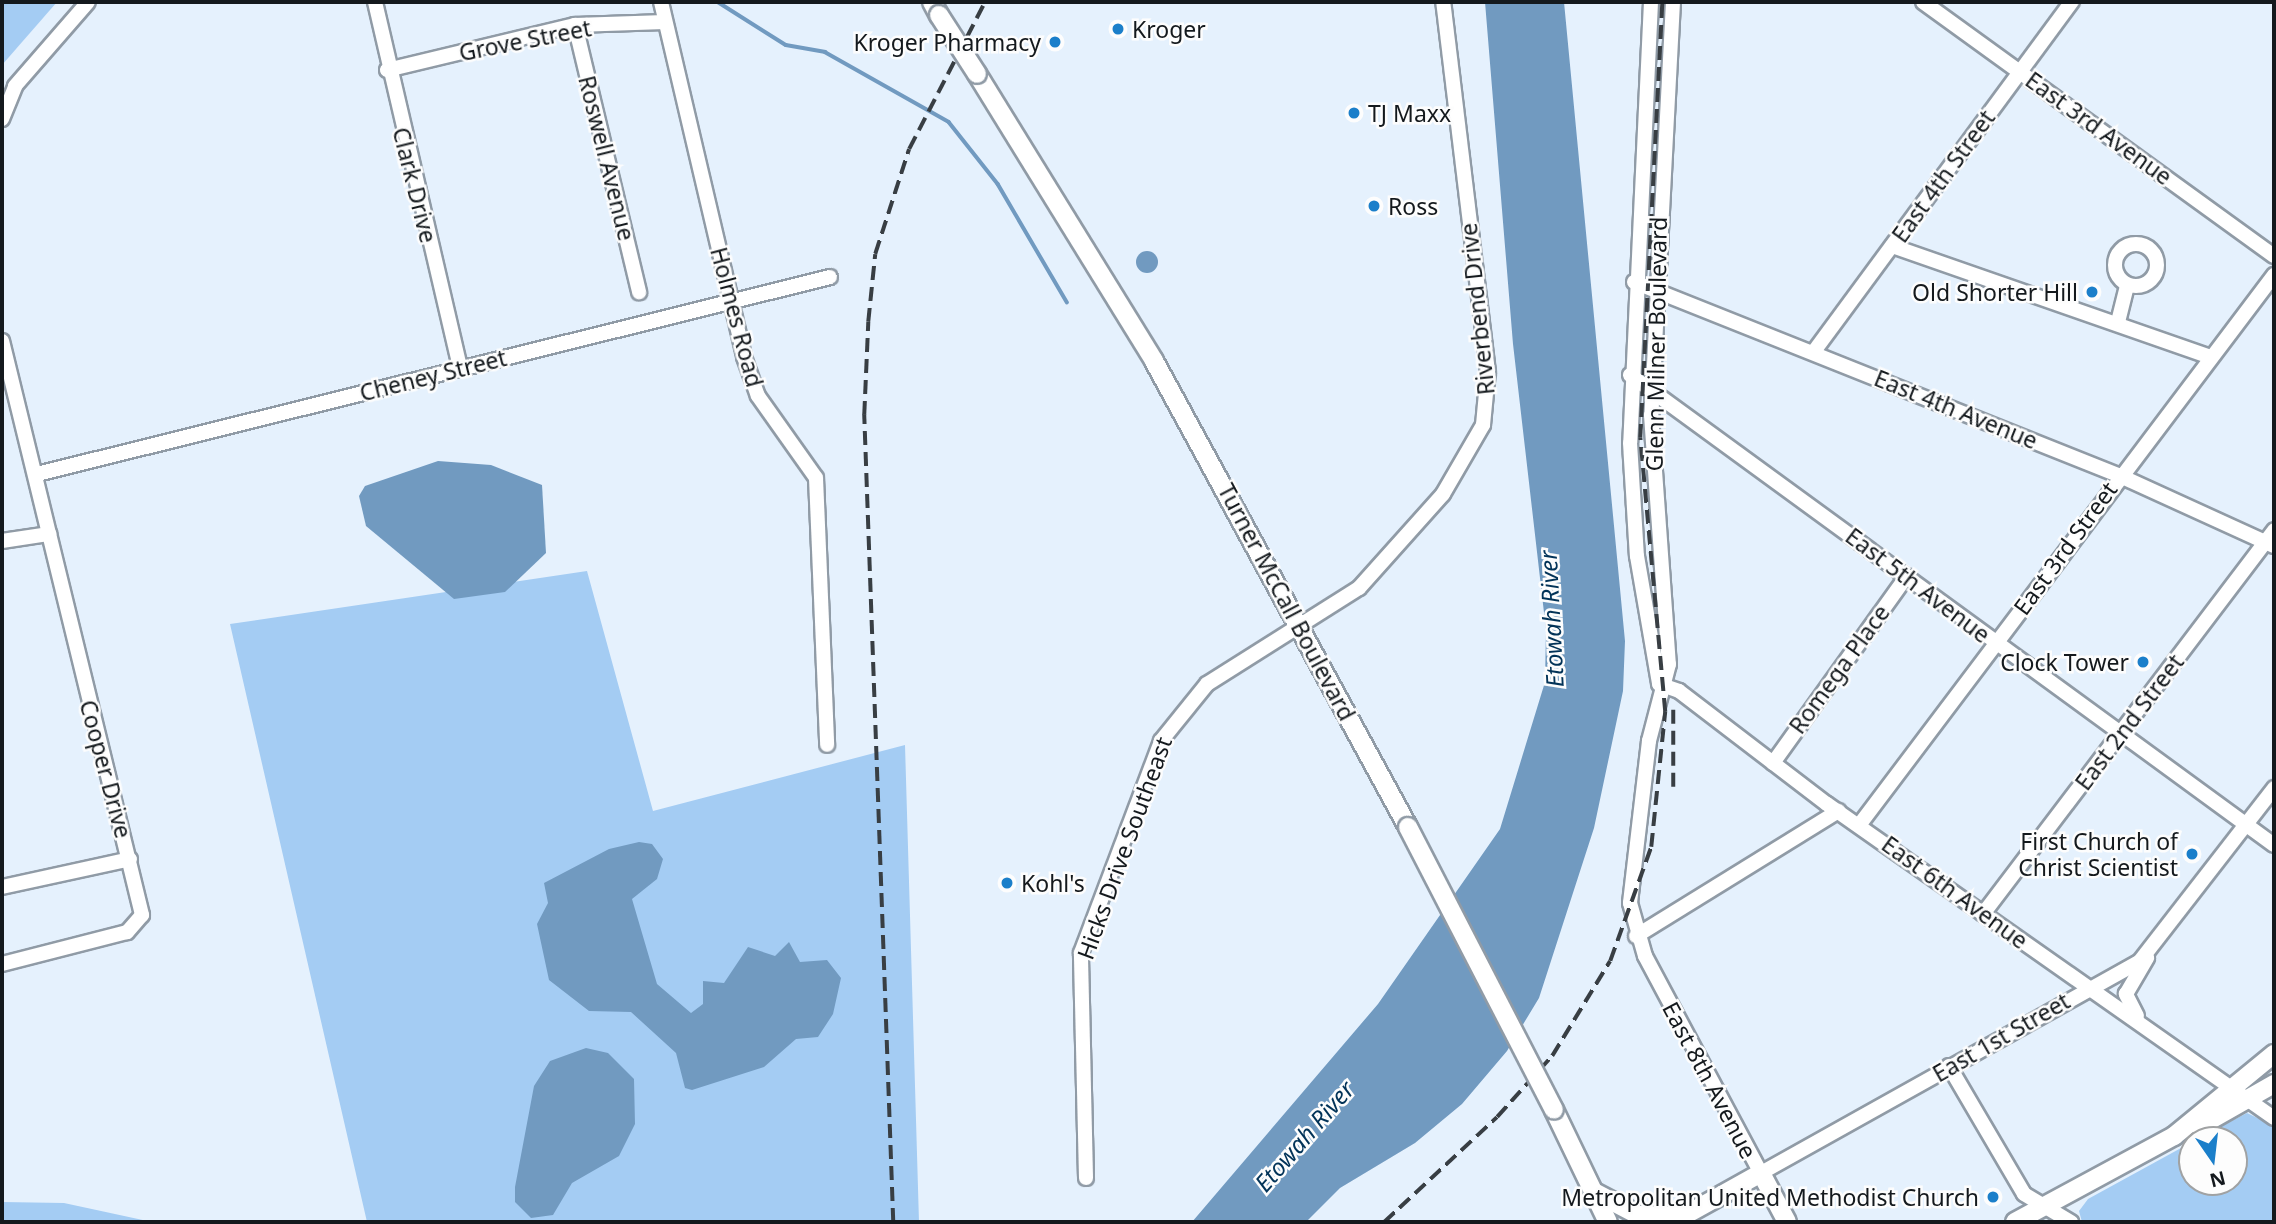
<!DOCTYPE html>
<html>
<head>
<meta charset="utf-8">
<style>
	body { margin:0 }
	#map { position:relative; width:2276px; height:1224px; overflow:hidden; background:#e5f1fd; font-family:"Noto Sans",sans-serif }
	div>[style] { position:absolute }
	[style*='--x'] { left:calc(var(--x)*1px); top:calc(var(--y)*1px); width:calc(var(--w)*1px); rotate:calc(var(--a)*1deg) }
	.green>* { inset:0; background:#a4ccf3 }
	.water>* { inset:0; background:#719ac0 }
	.round { border-radius:50% }
	.stream>* { height:3.5px; margin:-1.75px; padding:0 1.75px; transform-origin:1.75px; border-radius:1.75px; background:#719ac0 }
	.roads { filter:drop-shadow(2px 0 #909ba6) drop-shadow(-2px 0 #909ba6) drop-shadow(0 2px #909ba6) drop-shadow(0 -2px #909ba6) }
	.minor>* { height:14px; margin:-7px; padding:0 7px; transform-origin:7px; border-radius:7px; background:#fff }
	.minor>.ring { margin:-7px; padding:0; box-sizing:content-box; background:none; border:14px solid #fff; border-radius:50% }
	.major>* { height:18px; margin:-9px; padding:0 9px; transform-origin:9px; border-radius:9px; background:#fff }
	.rail>* { height:3.5px; margin-top:-1.75px; transform-origin:0; background:repeating-linear-gradient(90deg,#383e43 0 14px,transparent 0 21px) }
	.bridges { filter:drop-shadow(2px 0 #909ba6) drop-shadow(-2px 0 #909ba6) drop-shadow(0 2px #909ba6) drop-shadow(0 -2px #909ba6) }
	.major-bridge>* { height:18px; margin:-9px; padding:0 9px; transform-origin:9px; border-radius:9px; background:#fff }
	.dots>* { width:19px; height:19px; translate:-50% -50%; box-sizing:border-box; border:4px solid #fdfdfd; border-radius:50% }
	span { translate:-50% -50%; white-space:nowrap; text-align:center; line-height:1.15; -webkit-text-stroke:5px #fdfdfd; paint-order:stroke }
	.poi-label { font-size:23px; color:#14191d }
	.left { translate:0 -50%; text-align:left }
	.right { translate:-100% -50%; text-align:right }
	.street-label { font-size:23px; color:#14191d }
	.water-label { font-size:24px; color:#023358; font-style:italic }
	.frame { position:absolute; inset:0; border:4px solid #14191d; pointer-events:none }
	.north { position:absolute; left:2178px; top:1126px; width:70px; height:70px; box-sizing:border-box; background:#fdfdfd; border:2px solid #a0a2a3; border-radius:50%; rotate:166deg; font-size:19px; font-weight:700; line-height:28px; text-align:center; color:#14191d }
	.north::after { content:''; display:block; margin:auto; width:24px; height:32px; background:#1b7fca; clip-path:polygon(50% 0,100% 100%,50% 72%,0 100%) }
</style>
</head>
<body>
<div id="map">
	<div class="green">
		<i style="clip-path:polygon(2px 2px,57px 2px,2px 65px)"></i>
		<i style="clip-path:polygon(587px 571px,653px 811px,905px 745px,919px 1222px,367px 1222px,230px 624px)"></i>
		<i style="clip-path:polygon(2247px 1113px,2274px 1126px,2274px 1222px,2082px 1222px,2079px 1211px,2088px 1199px,2192px 1142px,2192px 1182px,2234px 1182px,2234px 1140px,2195px 1140px)"></i>
		<i style="clip-path:polygon(2px 1202px,64px 1203px,152px 1222px,2px 1222px)"></i>
	</div>
	<div class="water">
		<i style="clip-path:polygon(1485px 2px,1564px 2px,1625px 641px,1623px 691px,1594px 828px,1539px 998px,1507px 1051px,1462px 1104px,1415px 1143px,1340px 1188px,1306px 1222px,1192px 1222px,1378px 1004px,1500px 829px,1545px 682px,1546px 630px,1513px 344px)"></i>
		<i class="round" style="left:1136px;top:251px;width:22px;height:22px"></i>
		<i style="clip-path:polygon(438px 461px,491px 465px,542px 485px,546px 553px,505px 592px,454px 599px,366px 526px,359px 496px,365px 486px)"></i>
		<i style="clip-path:polygon(639px 842px,652px 844px,663px 859px,657px 879px,632px 899px,657px 984px,691px 1013px,703px 1004px,703px 981px,724px 983px,748px 947px,775px 956px,789px 942px,800px 962px,827px 960px,841px 978px,833px 1014px,818px 1037px,796px 1039px,764px 1067px,692px 1090px,685px 1088px,676px 1053px,631px 1012px,589px 1011px,549px 980px,537px 924px,548px 903px,544px 883px,609px 849px)"></i>
		<i style="clip-path:polygon(586px 1048px,608px 1053px,634px 1079px,635px 1124px,619px 1156px,572px 1183px,553px 1215px,531px 1218px,515px 1202px,515px 1187px,534px 1086px,550px 1061px)"></i>
	</div>
	<div class="stream">
		<i style="--x:718;--y:2;--w:80;--a:32.3"></i>
		<i style="--x:786;--y:45;--w:40;--a:10"></i>
		<i style="--x:825;--y:52;--w:142;--a:29.4"></i>
		<i style="--x:949;--y:122;--w:79;--a:51.7"></i>
		<i style="--x:998;--y:184;--w:137;--a:59.7"></i>
	</div>
	<div class="roads">
		<div class="minor">
			<i style="--x:375;--y:2;--w:376;--a:76.9"></i>
			<i style="--x:661;--y:2;--w:365;--a:76.8"></i>
			<i style="--x:744;--y:357;--w:41;--a:70.3"></i>
			<i style="--x:758;--y:396;--w:100;--a:54.7"></i>
			<i style="--x:816;--y:478;--w:267;--a:87.6"></i>
			<i style="--x:1651;--y:2;--w:441;--a:92.7"></i>
			<i style="--x:1630;--y:443;--w:113;--a:86.5"></i>
			<i style="--x:1637;--y:556;--w:130;--a:80.2"></i>
			<i style="--x:1673;--y:2;--w:414;--a:93"></i>
			<i style="--x:1651;--y:415;--w:250;--a:85.9"></i>
			<i style="--x:1669;--y:664;--w:80;--a:104.6"></i>
			<i style="--x:1649;--y:741;--w:163;--a:96.7"></i>
			<i style="--x:1630;--y:903;--w:55;--a:74.2"></i>
			<i style="--x:1645;--y:956;--w:246;--a:61.9"></i>
			<i style="--x:1761;--y:1173;--w:434;--a:-29.2"></i>
			<i style="--x:2140;--y:961;--w:219;--a:-52.2"></i>
			<i style="--x:1923;--y:2;--w:433;--a:35.9"></i>
			<i style="--x:575;--y:25;--w:275;--a:76.5"></i>
			<i style="--x:387;--y:70;--w:193;--a:-13.5"></i>
			<i style="--x:575;--y:25;--w:90;--a:-1.9"></i>
			<i style="--x:2;--y:119;--w:35;--a:-68"></i>
			<i style="--x:15;--y:86;--w:111;--a:-49"></i>
			<i class="ring" style="left:2115px;top:244px;width:28px;height:28px"></i>
			<i style="--x:1892;--y:246;--w:337;--a:19.2"></i>
			<i style="--x:1634;--y:282;--w:521;--a:21.74"></i>
			<i style="--x:2118;--y:475;--w:171;--a:24.5"></i>
			<i style="--x:2118;--y:322;--w:38;--a:-76"></i>
			<i style="--x:2;--y:341;--w:591;--a:76.29"></i>
			<i style="--x:142;--y:915;--w:23;--a:131"></i>
			<i style="--x:127;--y:932;--w:129;--a:165.6"></i>
			<i style="--x:1815;--y:350;--w:433;--a:-53.6"></i>
			<i style="--x:1630;--y:375;--w:797;--a:36.12"></i>
			<i style="--x:37;--y:474;--w:817;--a:-13.95"></i>
			<i style="--x:2;--y:541;--w:48;--a:-8.5"></i>
			<i style="--x:1659;--y:684;--w:21;--a:19"></i>
			<i style="--x:1679;--y:691;--w:186;--a:37.4"></i>
			<i style="--x:1827;--y:804;--w:546;--a:35.09"></i>
			<i style="--x:1773;--y:763;--w:230;--a:-54.4"></i>
			<i style="--x:1860;--y:824;--w:688;--a:-52.98"></i>
			<i style="--x:2;--y:887;--w:131;--a:-12.3"></i>
			<i style="--x:1983;--y:914;--w:482;--a:-52.8"></i>
			<i style="--x:1636;--y:936;--w:238;--a:-31.7"></i>
			<i style="--x:2137;--y:1016;--w:25;--a:-117"></i>
			<i style="--x:2126;--y:994;--w:42;--a:-59.7"></i>
			<i style="--x:1949;--y:1066;--w:148;--a:59.6"></i>
			<i style="--x:2024;--y:1194;--w:55;--a:30.8"></i>
			<i style="--x:1086;--y:1178;--w:225;--a:-91.3"></i>
			<i style="--x:1081;--y:953;--w:227;--a:-69.3"></i>
			<i style="--x:1161;--y:741;--w:73;--a:-51.1"></i>
			<i style="--x:1207;--y:684;--w:180;--a:-32.3"></i>
			<i style="--x:1359;--y:588;--w:126;--a:-48.2"></i>
			<i style="--x:1443;--y:494;--w:80;--a:-59.9"></i>
			<i style="--x:1483;--y:425;--w:53;--a:-84.6"></i>
			<i style="--x:1488;--y:372;--w:373;--a:-96.9"></i>
		</div>
		<div class="major">
			<i style="--x:932;--y:2;--w:15;--a:62"></i>
			<i style="--x:977;--y:74;--w:337;--a:58.3"></i>
			<i style="--x:1154;--y:361;--w:531;--a:61.41"></i>
			<i style="--x:1554;--y:1110;--w:124;--a:64.3"></i>
			<i style="--x:2200;--y:1126;--w:85;--a:-29.6"></i>
			<i style="--x:1596;--y:1193;--w:47;--a:27.6"></i>
			<i style="--x:1638;--y:1215;--w:48;--a:1.2"></i>
			<i style="--x:1673;--y:1222;--w:101;--a:-29.1"></i>
			<i style="--x:1761;--y:1173;--w:55;--a:62"></i>
			<i style="--x:2015;--y:1222;--w:181;--a:-28.4"></i>
			<i style="--x:2174;--y:1136;--w:129;--a:-39.4"></i>
		</div>
	</div>
	<div class="rail">
		<i style="--x:1673;--y:787;--w:84;--a:-90"></i>
		<i style="--x:893;--y:1222;--w:808;--a:-92.06"></i>
		<i style="--x:864;--y:415;--w:93;--a:-87.5"></i>
		<i style="--x:868;--y:322;--w:68;--a:-84.1"></i>
		<i style="--x:875;--y:254;--w:110;--a:-72.1"></i>
		<i style="--x:909;--y:149;--w:165;--a:-62.7"></i>
		<i style="--x:1384;--y:1222;--w:154;--a:-42.9"></i>
		<i style="--x:1497;--y:1117;--w:82;--a:-48"></i>
		<i style="--x:1552;--y:1056;--w:111;--a:-58.6"></i>
		<i style="--x:1610;--y:961;--w:121;--a:-70.2"></i>
		<i style="--x:1651;--y:847;--w:136;--a:-84.1"></i>
		<i style="--x:1665;--y:712;--w:275;--a:-95.2"></i>
		<i style="--x:1640;--y:438;--w:437;--a:-87.1"></i>
	</div>
	<div class="bridges">
		<div class="major-bridge">
			<i style="--x:939;--y:15;--w:70;--a:57.2"></i>
			<i style="--x:1408;--y:827;--w:318;--a:62.7"></i>
		</div>
	</div>
	<div class="dots">
		<i style="left:1118px;top:29px;background:#1b7fca"></i>
		<i style="left:1055px;top:42px;background:#1b7fca"></i>
		<i style="left:1354px;top:113px;background:#1b7fca"></i>
		<i style="left:1374px;top:206px;background:#1b7fca"></i>
		<i style="left:2092px;top:292px;background:#1b7fca"></i>
		<i style="left:2143px;top:662px;background:#1b7fca"></i>
		<i style="left:2192px;top:854px;background:#1b7fca"></i>
		<i style="left:1007px;top:883px;background:#1b7fca"></i>
		<i style="left:1993px;top:1197px;background:#1b7fca"></i>
	</div>
	<div class="poi-label">
		<span class="left" style="left:1132px;top:29px">Kroger</span>
		<span class="right" style="left:1041px;top:42px">Kroger Pharmacy</span>
		<span class="left" style="left:1368px;top:113px">TJ Maxx</span>
		<span class="left" style="left:1388px;top:206px">Ross</span>
		<span class="right" style="left:2078px;top:292px">Old Shorter Hill</span>
		<span class="right" style="left:2129px;top:662px">Clock Tower</span>
		<span class="right" style="left:2178px;top:854px">First Church of<br>Christ Scientist</span>
		<span class="left" style="left:1021px;top:883px">Kohl's</span>
		<span class="right" style="left:1979px;top:1197px">Metropolitan United Methodist Church</span>
	</div>
	<div class="street-label">
		<span style="left:525px;top:40px;rotate:-11deg">Grove Street</span>
		<span style="left:2099px;top:128px;rotate:36deg">East 3rd Avenue</span>
		<span style="left:607px;top:158px;rotate:76deg">Roswell Avenue</span>
		<span style="left:1943px;top:176px;rotate:-54deg">East 4th Street</span>
		<span style="left:415px;top:185px;rotate:76deg">Clark Drive</span>
		<span style="left:1477px;top:309px;rotate:-96deg">Riverbend Drive</span>
		<span style="left:737px;top:317px;rotate:75deg">Holmes Road</span>
		<span style="left:1656px;top:344px;rotate:-89deg">Glenn Milner Boulevard</span>
		<span style="left:433px;top:375px;rotate:-14deg">Cheney Street</span>
		<span style="left:1956px;top:409px;rotate:22deg">East 4th Avenue</span>
		<span style="left:2065px;top:548px;rotate:-54deg">East 3rd Street</span>
		<span style="left:1918px;top:585px;rotate:37deg">East 5th Avenue</span>
		<span style="left:1287px;top:602px;rotate:62deg">Turner McCall Boulevard</span>
		<span style="left:1839px;top:669px;rotate:-54deg">Romega Place</span>
		<span style="left:2129px;top:722px;rotate:-53deg">East 2nd Street</span>
		<span style="left:106px;top:769px;rotate:75deg">Cooper Drive</span>
		<span style="left:1124px;top:848px;rotate:-70deg">Hicks Drive Southeast</span>
		<span style="left:1955px;top:892px;rotate:36deg">East 6th Avenue</span>
		<span style="left:2001px;top:1037px;rotate:-30deg">East 1st Street</span>
		<span style="left:1710px;top:1080px;rotate:62deg">East 8th Avenue</span>
	</div>
	<div class="water-label">
		<span style="left:1551px;top:619px;rotate:-93deg">Etowah River</span>
		<span style="left:1304px;top:1136px;rotate:-49deg">Etowah River</span>
	</div>
	<div class="frame"></div>
	<div class="north">N</div>
</div>
</body>
</html>
